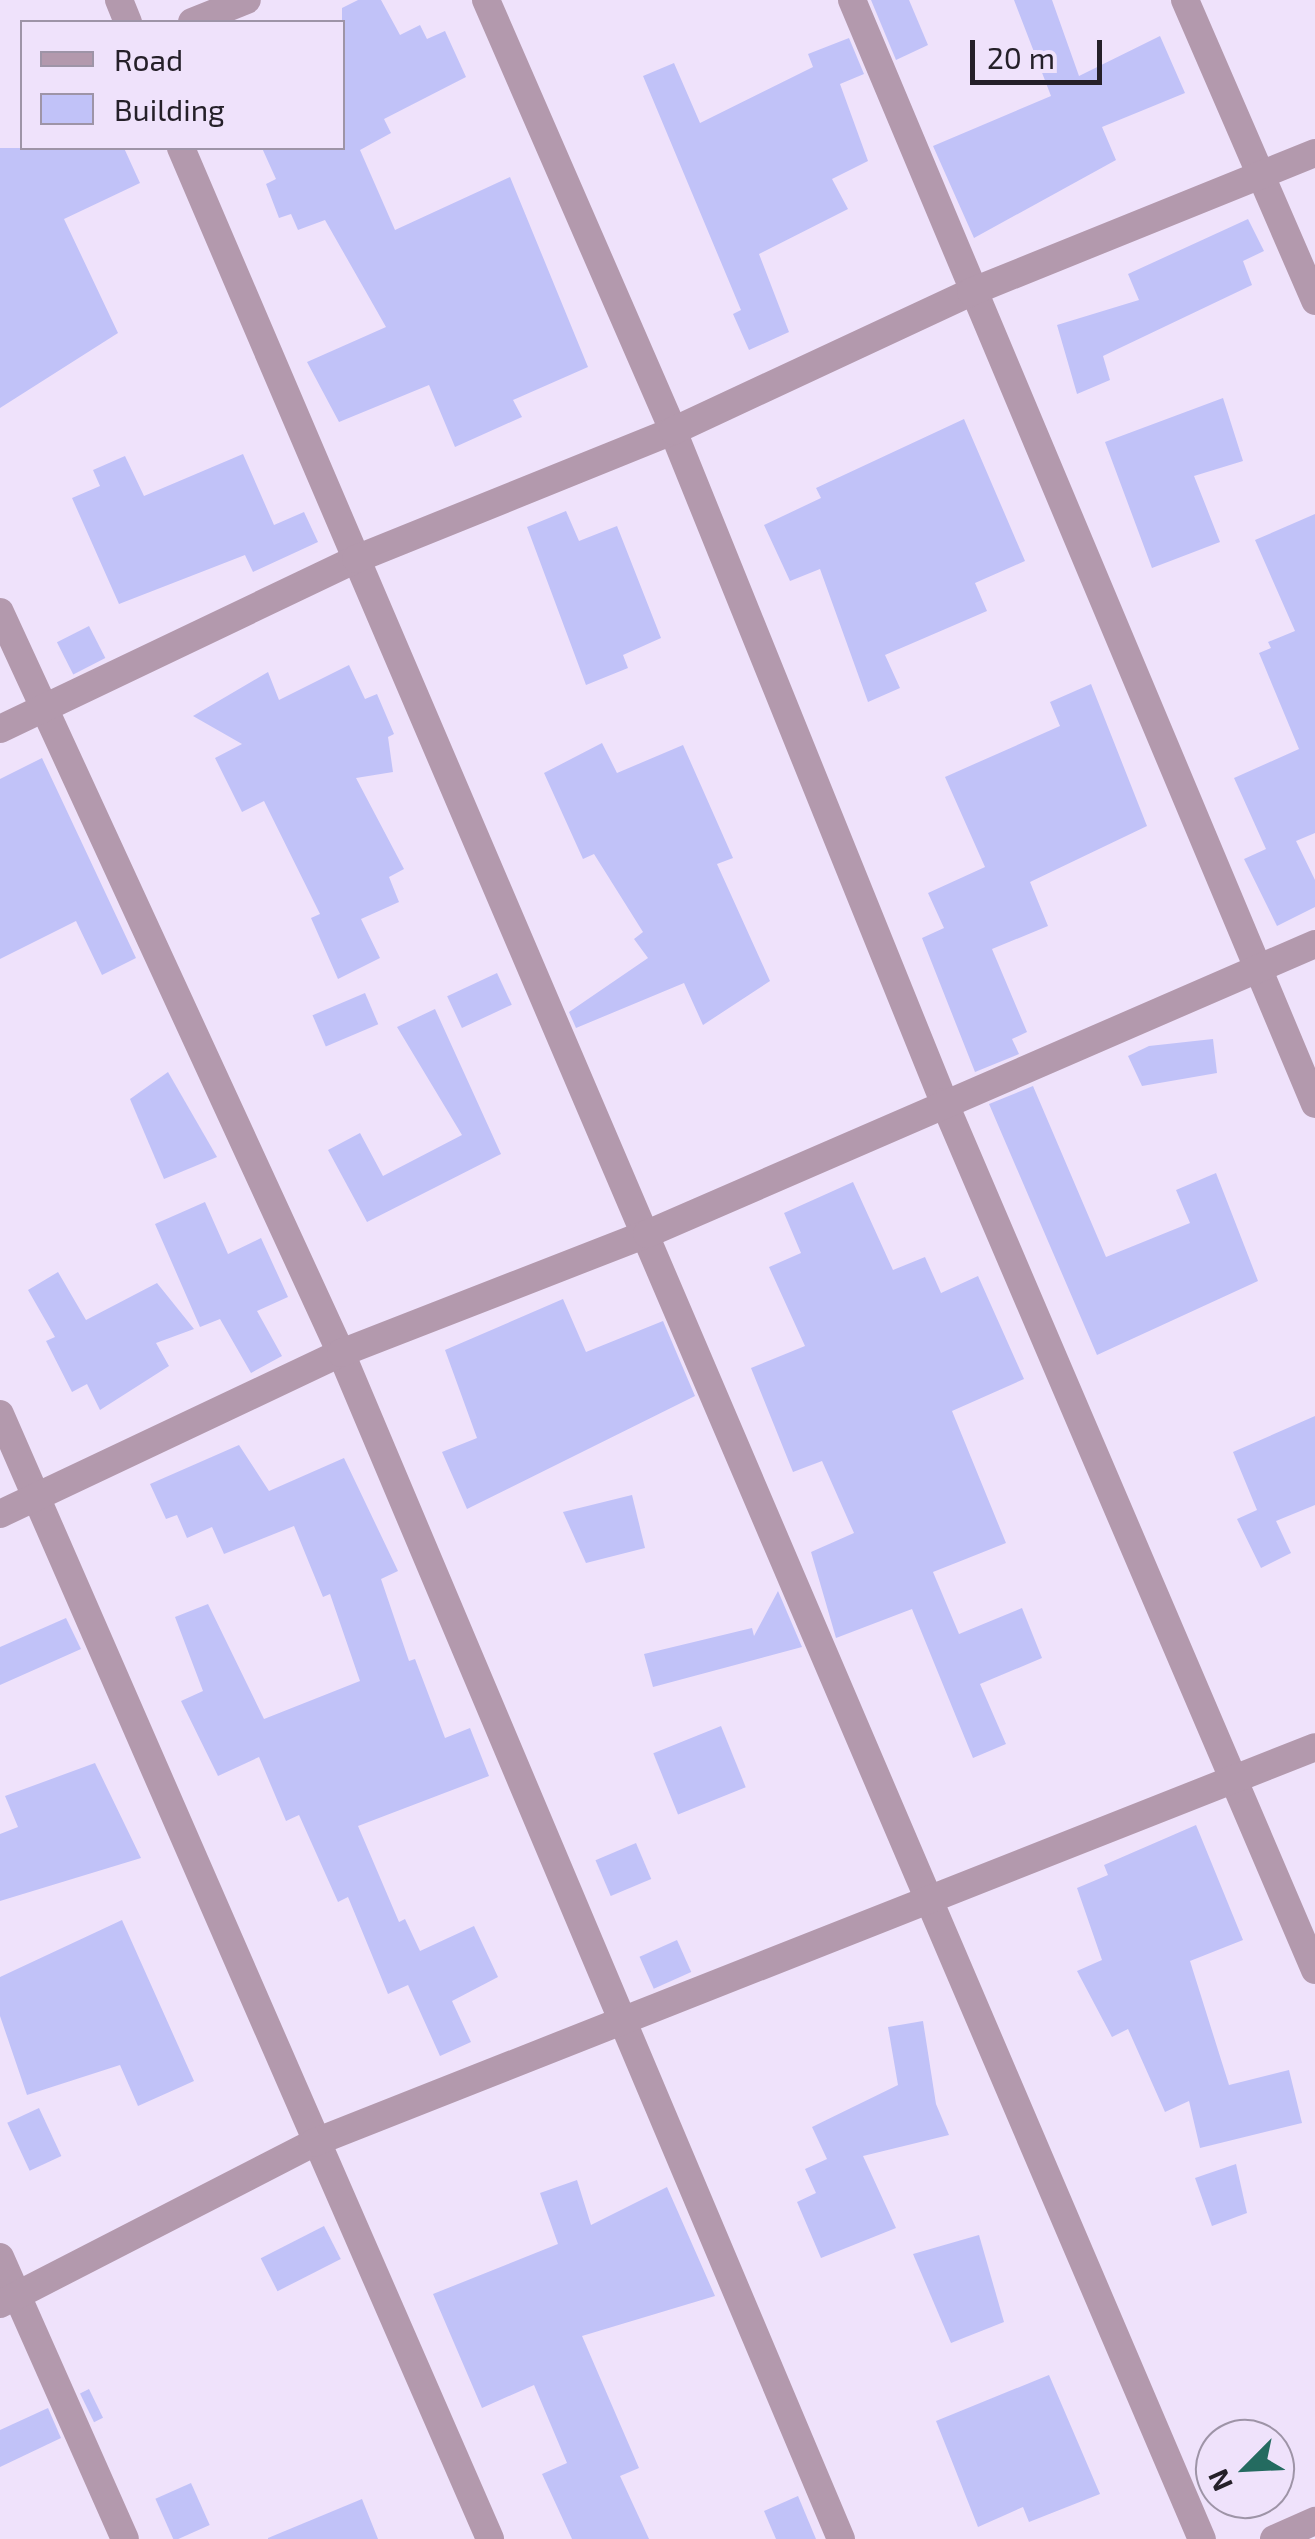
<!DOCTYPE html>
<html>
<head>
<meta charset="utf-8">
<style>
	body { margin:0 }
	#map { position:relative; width:1315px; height:2539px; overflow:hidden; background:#efe2fb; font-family:"Exo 2",sans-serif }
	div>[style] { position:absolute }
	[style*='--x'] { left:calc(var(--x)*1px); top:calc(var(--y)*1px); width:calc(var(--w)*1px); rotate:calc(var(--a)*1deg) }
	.building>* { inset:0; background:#c1c2f8; transform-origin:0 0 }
	.minor>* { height:28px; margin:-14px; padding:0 14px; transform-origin:14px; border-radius:14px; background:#b399ad }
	span { translate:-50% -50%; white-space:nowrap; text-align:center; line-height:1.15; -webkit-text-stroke:10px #efe2fb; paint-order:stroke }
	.legend { position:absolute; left:20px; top:20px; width:325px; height:130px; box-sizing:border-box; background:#efe2fb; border:2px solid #9e94a7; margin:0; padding:12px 18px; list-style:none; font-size:30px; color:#252029 }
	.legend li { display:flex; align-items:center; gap:20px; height:50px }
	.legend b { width:50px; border:2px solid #9e94a7 }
	.north { position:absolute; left:1195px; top:2419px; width:100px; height:100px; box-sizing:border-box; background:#efe2fb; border:2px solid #9e94a7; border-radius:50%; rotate:246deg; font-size:28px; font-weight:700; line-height:40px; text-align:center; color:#252029 }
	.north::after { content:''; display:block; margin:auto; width:35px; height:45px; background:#246b60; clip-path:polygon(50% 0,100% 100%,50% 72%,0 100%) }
	.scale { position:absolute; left:970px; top:40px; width:132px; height:45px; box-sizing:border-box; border:5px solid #252029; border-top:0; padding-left:12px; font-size:30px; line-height:35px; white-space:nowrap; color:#252029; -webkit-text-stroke:8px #efe2fb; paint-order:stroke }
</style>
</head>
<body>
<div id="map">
	<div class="building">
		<i style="clip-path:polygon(358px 0,381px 0,400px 35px,420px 25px,427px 39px,445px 31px,466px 77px,384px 119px,391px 133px,360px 150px,395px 230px,510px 177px,588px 367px,513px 400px,522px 417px,455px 447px,429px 385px,339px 422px,307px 362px,386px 327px,325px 220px,298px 230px,291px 214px,279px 218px,266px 184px,276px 179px,262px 148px,342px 148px,342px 8px)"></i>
		<i style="clip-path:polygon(871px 0,909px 0,928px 45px,896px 60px)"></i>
		<i style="clip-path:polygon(1014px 0,1052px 0,1079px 76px,1160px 36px,1185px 93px,1102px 127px,1116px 160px,974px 238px,933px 146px,1051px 96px)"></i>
		<i style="clip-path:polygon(849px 38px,864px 74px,840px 84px,868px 161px,832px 179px,848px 209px,759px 254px,789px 332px,749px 350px,733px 314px,741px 310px,643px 76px,674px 63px,700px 123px,813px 67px,808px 54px)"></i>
		<i style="clip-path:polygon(0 148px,124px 148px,140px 183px,64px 219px,118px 333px,0 408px)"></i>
		<i style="clip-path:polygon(1248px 219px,1264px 251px,1243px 261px,1252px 285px,1103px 356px,1110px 380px,1077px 394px,1057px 325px,1139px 300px,1128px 274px)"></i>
		<i style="clip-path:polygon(1223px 398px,1243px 461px,1194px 476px,1220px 542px,1152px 568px,1105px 442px)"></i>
		<i style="clip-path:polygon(964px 419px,1025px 561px,975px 583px,987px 611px,885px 655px,900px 688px,868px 702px,820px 569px,790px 581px,764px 525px,821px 498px,816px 488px)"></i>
		<i style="clip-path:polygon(243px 454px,274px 525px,304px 512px,318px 542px,253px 572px,245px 555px,119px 604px,72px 498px,100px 486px,93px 470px,125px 456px,144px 496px)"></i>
		<i style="clip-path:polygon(566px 511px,579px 541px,617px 526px,661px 638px,623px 655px,628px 668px,586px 685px,527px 527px)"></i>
		<i style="clip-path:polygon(1315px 514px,1315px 833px,1296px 841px,1315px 880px,1315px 907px,1277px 926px,1244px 859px,1266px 849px,1234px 778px,1299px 749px,1259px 653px,1271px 648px,1268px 642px,1295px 631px,1255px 540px)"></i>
		<i style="left:89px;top:626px;width:36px;height:36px;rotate:63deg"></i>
		<i style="clip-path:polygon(349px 665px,365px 699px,377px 694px,394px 734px,388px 737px,393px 772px,356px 778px,404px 869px,389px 877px,399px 902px,361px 919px,380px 958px,338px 979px,311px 918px,320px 914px,264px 801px,242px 812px,215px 758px,242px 744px,193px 716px,268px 672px,279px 700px)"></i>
		<i style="clip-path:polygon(1091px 684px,1147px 826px,1030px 882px,1048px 926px,992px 949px,1027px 1032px,1012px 1039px,1019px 1054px,975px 1072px,922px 938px,944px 928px,928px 893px,985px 867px,945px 777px,1060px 726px,1050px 702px)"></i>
		<i style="clip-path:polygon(602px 743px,617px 773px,683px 745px,733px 858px,717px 864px,770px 981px,703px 1025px,684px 983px,576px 1028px,569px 1012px,648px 958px,634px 939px,643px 932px,594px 854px,583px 859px,544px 773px)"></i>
		<i style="clip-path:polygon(42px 758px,136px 958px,102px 975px,76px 921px,0 959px,0 779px)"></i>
		<i style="left:497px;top:973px;width:35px;height:55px;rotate:65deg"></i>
		<i style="left:365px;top:993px;width:34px;height:57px;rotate:67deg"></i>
		<i style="clip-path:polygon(435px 1009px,501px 1154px,367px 1222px,328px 1150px,360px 1133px,383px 1176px,462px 1135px,397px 1027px)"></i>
		<i style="clip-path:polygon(1213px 1039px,1217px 1073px,1142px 1086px,1128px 1056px,1149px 1046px)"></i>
		<i style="clip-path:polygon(168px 1072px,217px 1157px,164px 1179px,130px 1099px)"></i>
		<i style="clip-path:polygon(1033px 1086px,1106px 1257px,1190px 1223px,1176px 1190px,1216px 1173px,1258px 1281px,1097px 1355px,989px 1104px)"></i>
		<i style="clip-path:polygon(853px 1182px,893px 1270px,925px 1257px,941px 1293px,978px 1276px,1024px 1379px,952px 1411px,1006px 1543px,933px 1572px,959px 1634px,1022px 1608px,1042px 1658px,980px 1684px,1006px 1744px,973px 1758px,912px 1609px,836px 1638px,811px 1552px,854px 1533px,822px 1461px,793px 1472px,751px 1368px,805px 1346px,769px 1267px,801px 1253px,784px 1213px)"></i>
		<i style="clip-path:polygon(205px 1202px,228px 1254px,261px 1238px,288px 1297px,257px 1311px,282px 1356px,251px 1373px,220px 1319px,200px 1327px,155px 1224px)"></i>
		<i style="clip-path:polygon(58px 1272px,86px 1320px,157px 1283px,194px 1329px,156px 1343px,169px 1366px,100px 1410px,87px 1384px,72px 1392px,46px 1341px,55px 1337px,28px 1290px)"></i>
		<i style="clip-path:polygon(563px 1299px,586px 1352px,663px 1321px,695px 1396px,467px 1509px,442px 1452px,477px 1438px,445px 1350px)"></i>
		<i style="clip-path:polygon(1315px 1416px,1315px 1505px,1276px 1521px,1291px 1553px,1261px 1568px,1237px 1519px,1257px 1510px,1233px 1452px)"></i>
		<i style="clip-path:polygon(239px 1445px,269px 1491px,344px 1458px,398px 1571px,381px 1579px,409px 1661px,415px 1659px,445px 1738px,470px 1728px,489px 1776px,358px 1826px,399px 1922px,405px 1919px,420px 1951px,474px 1926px,498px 1977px,452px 2001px,471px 2042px,440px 2056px,408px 1985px,388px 1994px,348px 1897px,338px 1902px,299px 1815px,286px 1821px,259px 1757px,218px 1776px,181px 1701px,203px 1691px,175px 1617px,208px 1604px,264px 1719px,360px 1681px,330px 1594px,323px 1597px,294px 1526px,224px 1554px,212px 1527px,187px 1538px,177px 1515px,166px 1519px,150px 1484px)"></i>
		<i style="clip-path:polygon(632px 1495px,645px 1548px,586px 1563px,563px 1512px)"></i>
		<i style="clip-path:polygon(778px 1591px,802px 1647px,653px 1687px,644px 1654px,752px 1628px,754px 1636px)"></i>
		<i style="clip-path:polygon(66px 1618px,81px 1649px,0 1685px,0 1647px)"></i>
		<i style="left:721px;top:1726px;width:66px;height:73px;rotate:68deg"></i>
		<i style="clip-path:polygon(95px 1763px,141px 1858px,0 1901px,0 1834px,18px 1827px,5px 1796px)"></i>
		<i style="clip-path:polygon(1196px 1825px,1243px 1940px,1190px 1961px,1229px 2085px,1289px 2070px,1302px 2123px,1200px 2148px,1189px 2101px,1165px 2112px,1128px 2029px,1112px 2037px,1077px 1971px,1102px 1960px,1077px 1888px,1108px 1875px,1104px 1865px)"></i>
		<i style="left:636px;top:1843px;width:39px;height:44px;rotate:67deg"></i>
		<i style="clip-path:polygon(122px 1920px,194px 2081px,138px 2106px,120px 2065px,27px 2095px,0 2016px,0 1977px)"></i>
		<i style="left:677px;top:1940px;width:35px;height:41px;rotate:66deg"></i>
		<i style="clip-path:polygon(923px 2021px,936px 2104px,949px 2135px,863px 2156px,896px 2228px,821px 2258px,797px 2202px,816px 2193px,805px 2169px,827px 2159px,812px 2127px,898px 2085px,888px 2027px)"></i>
		<i style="left:39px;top:2108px;width:53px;height:35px;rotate:65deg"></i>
		<i style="clip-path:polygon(1236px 2164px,1247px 2213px,1212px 2226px,1195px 2178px)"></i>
		<i style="clip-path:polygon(577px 2180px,591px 2225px,667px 2187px,715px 2296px,582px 2336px,639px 2468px,620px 2476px,649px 2539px,572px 2539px,542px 2474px,567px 2463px,534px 2385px,482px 2408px,433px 2294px,558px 2244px,540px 2193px)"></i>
		<i style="left:324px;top:2226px;width:37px;height:71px;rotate:63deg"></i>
		<i style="clip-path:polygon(979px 2235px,1004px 2322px,951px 2343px,913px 2254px)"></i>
		<i style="clip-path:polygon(1049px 2375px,1100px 2494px,1029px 2522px,1023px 2507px,978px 2527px,936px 2421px)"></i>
		<i style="left:89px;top:2389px;width:32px;height:10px;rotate:64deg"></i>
		<i style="clip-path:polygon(48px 2408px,61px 2438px,0 2467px,0 2430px)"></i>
		<i style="left:191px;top:2483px;width:46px;height:39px;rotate:66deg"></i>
		<i style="clip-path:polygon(798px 2496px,816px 2539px,776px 2539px,764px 2511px)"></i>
		<i style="clip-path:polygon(362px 2499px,378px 2539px,268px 2539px,268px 2538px)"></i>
	</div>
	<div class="minor">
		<i style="--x:119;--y:0;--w:24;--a:68"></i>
		<i style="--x:486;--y:0;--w:470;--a:66.5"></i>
		<i style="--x:673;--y:431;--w:724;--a:68.01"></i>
		<i style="--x:944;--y:1102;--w:944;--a:66.86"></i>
		<i style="--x:852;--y:0;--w:1197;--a:67.25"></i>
		<i style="--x:1185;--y:0;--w:328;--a:66.6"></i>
		<i style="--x:192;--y:22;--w:59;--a:-21.8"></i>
		<i style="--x:181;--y:148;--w:2600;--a:66.88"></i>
		<i style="--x:0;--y:612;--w:816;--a:65.29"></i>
		<i style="--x:341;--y:1353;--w:1287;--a:67.14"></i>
		<i style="--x:0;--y:729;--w:395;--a:-25.5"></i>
		<i style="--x:356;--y:559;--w:342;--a:-22"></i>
		<i style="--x:673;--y:431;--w:329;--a:-25"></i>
		<i style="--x:971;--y:292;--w:371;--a:-22"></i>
		<i style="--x:0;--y:1414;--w:1227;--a:66.46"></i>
		<i style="--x:0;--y:1514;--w:377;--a:-25.3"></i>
		<i style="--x:341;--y:1353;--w:328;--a:-21.3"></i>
		<i style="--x:647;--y:1234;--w:728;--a:-23.47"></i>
		<i style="--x:0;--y:2257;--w:308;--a:66.1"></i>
		<i style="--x:0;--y:2304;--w:352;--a:-27.2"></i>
		<i style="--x:313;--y:2143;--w:1077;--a:-21.56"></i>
		<i style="--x:1274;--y:2539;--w:45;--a:-23.7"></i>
	</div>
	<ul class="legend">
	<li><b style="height:12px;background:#b399ad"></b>Road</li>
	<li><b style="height:28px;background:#c1c2f8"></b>Building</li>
	</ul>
	<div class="north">N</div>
	<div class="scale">20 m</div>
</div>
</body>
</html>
